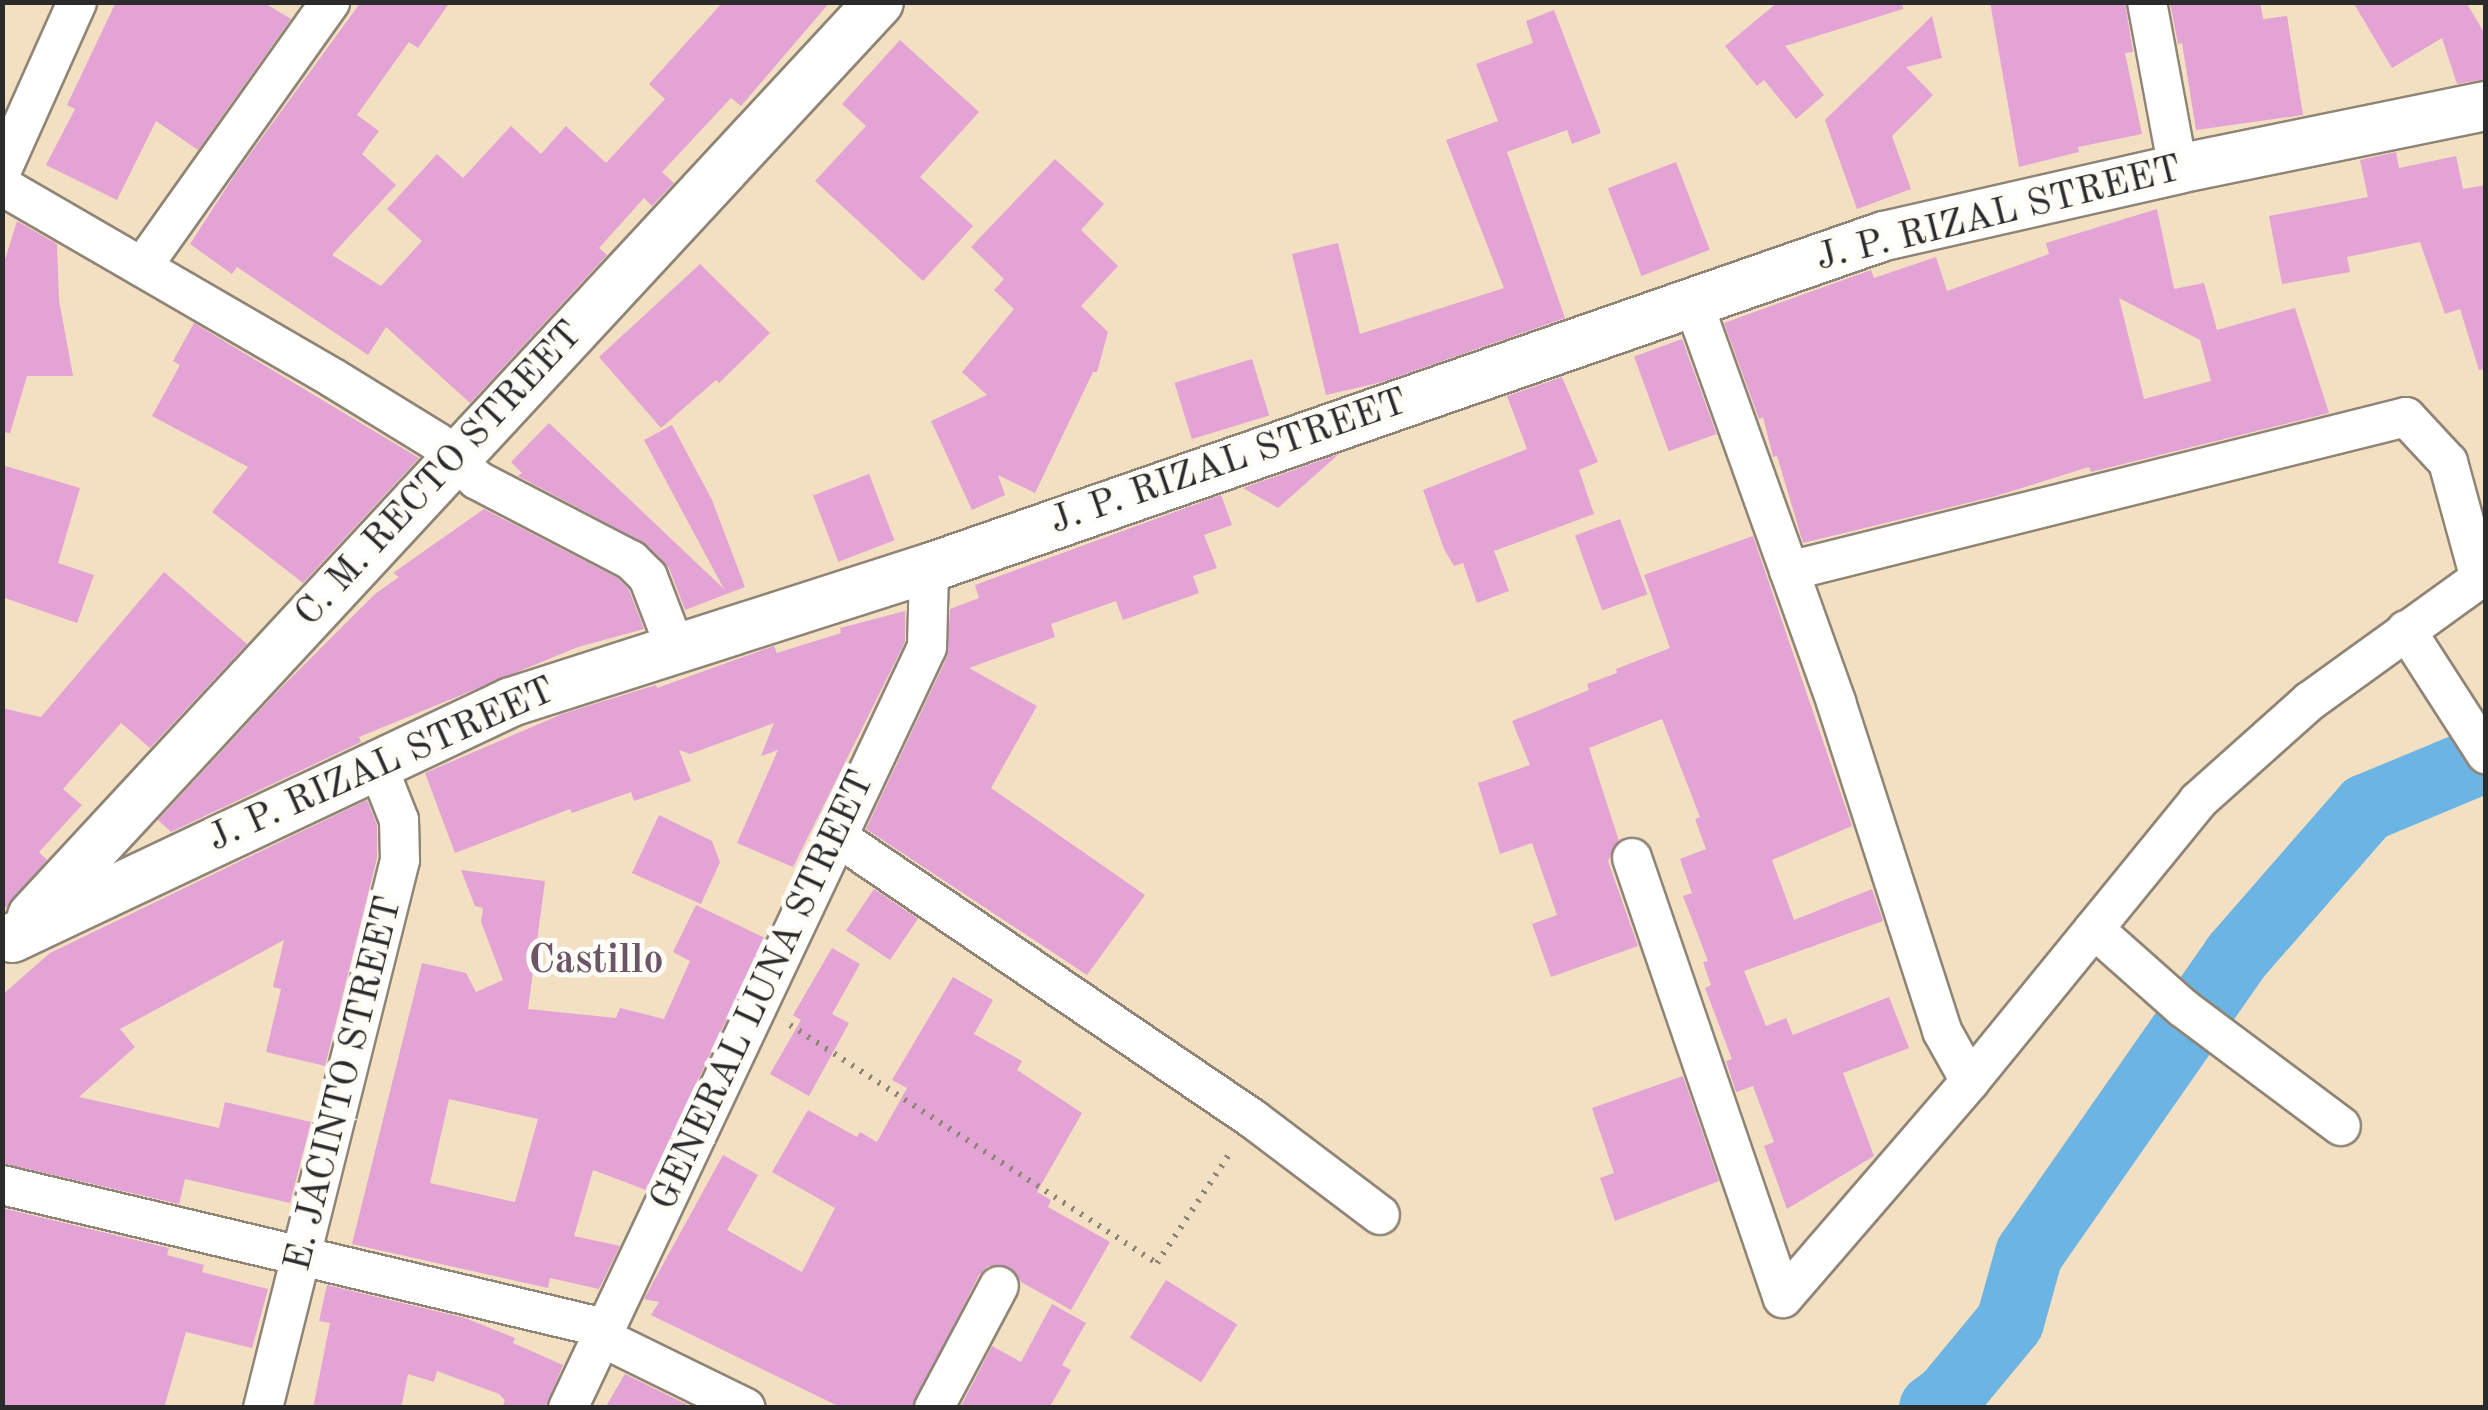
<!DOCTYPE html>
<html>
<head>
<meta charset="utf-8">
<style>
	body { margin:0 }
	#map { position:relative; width:2488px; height:1410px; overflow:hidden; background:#f3dfc2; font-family:"Old Standard TT",serif }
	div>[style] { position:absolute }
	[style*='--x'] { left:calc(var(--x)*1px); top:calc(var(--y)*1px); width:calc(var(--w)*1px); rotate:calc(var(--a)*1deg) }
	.river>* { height:68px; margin:-34px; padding:0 34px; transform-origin:34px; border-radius:34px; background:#6bb4e3 }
	.building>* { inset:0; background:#e3a4d5; transform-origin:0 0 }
	.path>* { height:6px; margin-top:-3px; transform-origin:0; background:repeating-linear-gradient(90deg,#8f8576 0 2.5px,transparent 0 10.5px) }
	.roads { filter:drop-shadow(2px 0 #8f8576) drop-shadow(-2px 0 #8f8576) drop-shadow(0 2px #8f8576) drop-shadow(0 -2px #8f8576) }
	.minor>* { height:38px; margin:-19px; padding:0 19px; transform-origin:19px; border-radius:19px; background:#fff }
	.major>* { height:48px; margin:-24px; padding:0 24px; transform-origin:24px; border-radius:24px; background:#fff }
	span { translate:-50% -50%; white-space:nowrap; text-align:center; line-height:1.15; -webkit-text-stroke:10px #fdfcf7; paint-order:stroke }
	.street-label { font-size:38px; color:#2b2b2b }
	.neighbourhood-label { font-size:40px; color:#6b5566; font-weight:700 }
	.frame { position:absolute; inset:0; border:5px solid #2b2b2b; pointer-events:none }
</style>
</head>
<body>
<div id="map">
	<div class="river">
		<i style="--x:1933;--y:1408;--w:19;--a:-36"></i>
		<i style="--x:1948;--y:1397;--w:97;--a:-50.4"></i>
		<i style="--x:2010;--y:1322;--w:71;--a:-74.4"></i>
		<i style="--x:2029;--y:1254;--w:362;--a:-55.1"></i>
		<i style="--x:2236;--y:957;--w:198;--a:-48.9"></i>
		<i style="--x:2366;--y:808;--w:130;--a:-22.6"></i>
	</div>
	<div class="building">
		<i style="clip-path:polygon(116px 2px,263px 2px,291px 19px,198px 150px,156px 121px,117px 200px,46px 165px,75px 109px,67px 105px)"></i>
		<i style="clip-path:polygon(361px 2px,450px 2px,418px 48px,409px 42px,357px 115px,379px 131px,362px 154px,396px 185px,332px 255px,381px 286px,422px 241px,387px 209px,437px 154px,463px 178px,511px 126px,541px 154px,566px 126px,606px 163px,665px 99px,649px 84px,723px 2px,830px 2px,741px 106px,731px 98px,662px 172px,674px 183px,652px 206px,644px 198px,599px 248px,607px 255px,470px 403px,386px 327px,368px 355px,237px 267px,232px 274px,190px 244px,234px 176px)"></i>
		<i style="clip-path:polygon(1778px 2px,1902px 2px,1903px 9px,1785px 46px,1824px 95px,1796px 119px,1764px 80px,1757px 86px,1725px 46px)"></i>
		<i style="clip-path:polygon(1990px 2px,2125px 2px,2133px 52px,2125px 53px,2142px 134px,2078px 147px,2079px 152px,2019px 167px)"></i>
		<i style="clip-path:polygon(2170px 2px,2260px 2px,2263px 19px,2287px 16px,2303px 115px,2196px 130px,2182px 43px,2178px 44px)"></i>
		<i style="clip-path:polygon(2353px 2px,2466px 2px,2486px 36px,2486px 79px,2457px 84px,2442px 38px,2392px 68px)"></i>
		<i style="clip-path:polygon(1554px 10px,1601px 133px,1572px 144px,1567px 130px,1507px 152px,1565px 318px,1382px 382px,1326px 395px,1292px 254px,1338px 243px,1360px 334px,1504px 288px,1446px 140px,1498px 121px,1476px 64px,1533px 43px,1526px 21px)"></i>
		<i style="clip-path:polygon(1932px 16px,1942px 58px,1906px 67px,1933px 95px,1892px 136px,1911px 189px,1857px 209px,1825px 120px)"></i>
		<i style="clip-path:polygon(900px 40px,979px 112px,920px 177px,973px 226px,923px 281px,815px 181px,866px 126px,842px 104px)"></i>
		<i style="clip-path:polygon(2396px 152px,2399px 168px,2456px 156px,2463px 189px,2486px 185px,2486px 369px,2479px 370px,2460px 309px,2445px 314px,2420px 242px,2347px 257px,2350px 272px,2282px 284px,2269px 216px,2368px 197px,2360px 160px)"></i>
		<i style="clip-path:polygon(1055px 159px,1104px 204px,1081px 230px,1118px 266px,1081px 306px,1108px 332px,1097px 372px,1093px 372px,1035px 493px,998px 475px,1005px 495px,972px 510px,931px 421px,987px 395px,962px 372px,1014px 309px,994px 290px,1004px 279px,971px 247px)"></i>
		<i style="left:1676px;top:162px;width:94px;height:73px;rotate:69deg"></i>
		<i style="clip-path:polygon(evenodd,2157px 209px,2174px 289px,2204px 283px,2217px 330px,2295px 308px,2329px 413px,2091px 472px,2089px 467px,1996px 496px,1803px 543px,1777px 456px,1773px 457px,1763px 417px,1759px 419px,1724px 323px,1871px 270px,1874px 278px,1936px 257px,1947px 291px,2049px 254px,2046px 243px,2157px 209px,2119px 298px,2200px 340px,2211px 381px,2144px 399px,2119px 298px)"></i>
		<i style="clip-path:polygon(17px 221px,57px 244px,59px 300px,73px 376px,27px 376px,10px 433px,2px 432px,2px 269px)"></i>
		<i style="clip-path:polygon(700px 264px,770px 333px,719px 383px,716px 380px,661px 428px,599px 357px)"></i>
		<i style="clip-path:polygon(194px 323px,419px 458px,303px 583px,212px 512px,248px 467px,152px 416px,180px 365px,173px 361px)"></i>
		<i style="left:1682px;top:339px;width:101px;height:51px;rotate:70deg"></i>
		<i style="left:1252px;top:359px;width:59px;height:81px;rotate:73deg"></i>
		<i style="clip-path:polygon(1562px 377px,1598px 462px,1579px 470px,1594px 514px,1494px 551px,1509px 591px,1477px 603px,1463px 563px,1454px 566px,1444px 549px,1423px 490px,1527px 449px,1507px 396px)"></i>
		<i style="clip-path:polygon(549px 423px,724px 589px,644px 440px,672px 425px,712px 500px,745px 587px,685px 610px,669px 568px,646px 544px,518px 476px,522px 473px,511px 462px)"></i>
		<i style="clip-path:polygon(1339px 454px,1278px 508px,1243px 488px)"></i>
		<i style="clip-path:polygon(2px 465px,80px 488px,58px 563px,94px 575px,77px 623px,2px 597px)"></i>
		<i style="left:869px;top:474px;width:71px;height:60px;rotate:69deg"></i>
		<i style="clip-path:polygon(1221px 495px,1232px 525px,1204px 535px,1217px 568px,1193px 576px,1199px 593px,1123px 620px,1116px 601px,1051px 624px,1055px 637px,969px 668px,1037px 706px,991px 788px,1145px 895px,1087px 975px,866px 829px,947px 657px,950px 609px,979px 598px,975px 585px)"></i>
		<i style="clip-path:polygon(484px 509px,618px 578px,629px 590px,644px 629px,578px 647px,359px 737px,361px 742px,171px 832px,158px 820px,275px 694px,375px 594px,399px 577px,393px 573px)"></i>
		<i style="left:1620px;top:519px;width:80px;height:48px;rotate:70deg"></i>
		<i style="clip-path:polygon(1753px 536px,1852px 826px,1772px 860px,1794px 920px,1872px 889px,1883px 921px,1744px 971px,1766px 1026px,1786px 1018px,1793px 1035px,1889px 997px,1909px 1048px,1843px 1073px,1874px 1156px,1787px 1209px,1764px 1146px,1774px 1142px,1753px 1086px,1736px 1092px,1726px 1061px,1732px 1059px,1705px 988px,1711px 985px,1703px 962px,1708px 961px,1683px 896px,1692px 893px,1680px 859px,1706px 849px,1695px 819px,1700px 817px,1662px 719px,1589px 748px,1619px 841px,1608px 861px,1638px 946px,1551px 977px,1532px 924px,1557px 915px,1532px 843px,1500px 854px,1478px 783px,1530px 765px,1512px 721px,1589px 690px,1587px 684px,1617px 673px,1616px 669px,1670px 648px,1644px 575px)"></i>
		<i style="clip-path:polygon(164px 572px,247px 644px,150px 748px,121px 723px,63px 789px,82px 805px,39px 852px,47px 860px,2px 912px,2px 708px,41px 717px)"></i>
		<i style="clip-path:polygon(905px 611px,905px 642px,793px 867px,737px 843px,778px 750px,761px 756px,774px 723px,690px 754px,679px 750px,691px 781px,634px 801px,631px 792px,572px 813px,570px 809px,455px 853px,425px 773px,562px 714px,656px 685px,657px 688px,774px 646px,777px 653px,841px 633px,840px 628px)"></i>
		<i style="clip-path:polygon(367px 800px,377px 825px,377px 858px,325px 1066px,266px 1052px,281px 989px,273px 987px,284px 940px,120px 1029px,135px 1047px,79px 1097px,219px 1128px,225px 1102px,311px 1122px,290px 1203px,185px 1179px,179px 1204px,2px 1163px,2px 995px,50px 953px)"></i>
		<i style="clip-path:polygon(659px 815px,712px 841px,720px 862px,701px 904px,632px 873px)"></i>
		<i style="clip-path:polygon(evenodd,461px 870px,545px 881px,528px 1009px,616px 1018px,620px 1008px,664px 1019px,690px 961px,673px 952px,696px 905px,765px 938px,646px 1190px,593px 1170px,574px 1236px,620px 1246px,599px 1289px,550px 1278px,548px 1288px,352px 1244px,422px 963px,466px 973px,476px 992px,503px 980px,481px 922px,483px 908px,475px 906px,461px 870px,449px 1099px,538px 1119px,515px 1202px,430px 1183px,449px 1099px)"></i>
		<i style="left:874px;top:889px;width:53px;height:50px;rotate:34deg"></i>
		<i style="clip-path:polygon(832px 948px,860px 964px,832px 1014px,849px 1023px,809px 1096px,770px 1074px,801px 1020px,793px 1015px)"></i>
		<i style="clip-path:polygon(953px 977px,993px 1000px,974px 1034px,1022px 1061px,1017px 1070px,1082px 1113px,1037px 1192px,1051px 1200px,1048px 1207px,1110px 1242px,1071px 1310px,1021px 1282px,1010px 1267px,988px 1266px,979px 1275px,912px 1408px,842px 1408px,651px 1315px,659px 1302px,644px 1299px,723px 1155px,758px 1175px,727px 1230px,802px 1272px,835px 1208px,772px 1172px,808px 1110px,857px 1137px,860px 1132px,877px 1142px,907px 1088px,892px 1080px)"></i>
		<i style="clip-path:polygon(1683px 1076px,1719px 1181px,1615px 1221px,1600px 1178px,1614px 1173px,1592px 1108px)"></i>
		<i style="clip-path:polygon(2px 1208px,169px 1248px,167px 1255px,204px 1265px,202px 1272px,268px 1289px,252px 1348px,186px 1332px,164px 1408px,2px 1408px)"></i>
		<i style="left:1166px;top:1280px;width:84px;height:68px;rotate:32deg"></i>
		<i style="clip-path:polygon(327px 1285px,465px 1318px,515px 1338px,513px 1343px,563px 1365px,545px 1408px,502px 1408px,505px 1400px,499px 1394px,437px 1371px,434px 1382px,408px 1374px,401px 1408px,313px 1408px,330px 1323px,319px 1321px)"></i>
		<i style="clip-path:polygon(1052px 1304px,1086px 1323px,1062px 1365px,1071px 1370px,1049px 1408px,960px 1408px,992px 1346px,1021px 1362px)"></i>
		<i style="clip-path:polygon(625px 1374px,694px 1408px,605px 1408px)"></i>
	</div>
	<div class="path">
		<i style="--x:790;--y:1025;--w:437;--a:33"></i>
		<i style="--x:1157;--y:1263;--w:136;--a:-56.4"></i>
	</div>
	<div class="roads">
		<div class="minor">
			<i style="--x:2147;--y:2;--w:170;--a:79.5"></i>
			<i style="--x:2;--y:170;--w:184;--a:-65.9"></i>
			<i style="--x:2;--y:186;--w:383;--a:30.1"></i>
			<i style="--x:333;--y:378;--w:122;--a:31.6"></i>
			<i style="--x:437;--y:442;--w:55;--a:43.5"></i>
			<i style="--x:477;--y:480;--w:174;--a:27.5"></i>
			<i style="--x:631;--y:560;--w:24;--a:45"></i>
			<i style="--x:648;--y:577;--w:78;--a:69"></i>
			<i style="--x:142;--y:267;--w:325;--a:-54.6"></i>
			<i style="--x:1693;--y:302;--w:425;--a:70.3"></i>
			<i style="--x:1836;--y:702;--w:346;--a:72.1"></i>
			<i style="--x:1942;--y:1031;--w:57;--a:60.8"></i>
			<i style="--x:1789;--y:571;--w:636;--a:-14.01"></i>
			<i style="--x:2406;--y:417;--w:62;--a:47"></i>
			<i style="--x:2448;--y:462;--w:117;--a:74.7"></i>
			<i style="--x:2406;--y:630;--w:148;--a:57.2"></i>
			<i style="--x:839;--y:838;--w:500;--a:34.17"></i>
			<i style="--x:1253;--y:1119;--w:159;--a:37.1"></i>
			<i style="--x:1632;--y:858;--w:465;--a:71.1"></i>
			<i style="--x:2094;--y:929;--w:119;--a:41.6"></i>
			<i style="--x:2183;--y:1008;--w:197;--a:36.8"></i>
			<i style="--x:2;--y:1185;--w:619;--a:13.36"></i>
			<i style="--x:1783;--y:1298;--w:286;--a:-49.2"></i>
			<i style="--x:1970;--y:1081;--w:361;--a:-50.8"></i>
			<i style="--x:2198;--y:801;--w:150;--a:-41.8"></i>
			<i style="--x:2310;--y:701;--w:217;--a:-35.8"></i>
			<i style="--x:601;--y:1337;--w:161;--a:26.1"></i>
			<i style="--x:263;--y:1408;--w:565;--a:-75.96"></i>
			<i style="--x:400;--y:860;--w:40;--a:-91.4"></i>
			<i style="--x:399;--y:820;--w:62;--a:-111.6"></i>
			<i style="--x:568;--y:1408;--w:841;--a:-64.74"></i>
			<i style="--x:927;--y:647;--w:79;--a:-88.5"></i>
			<i style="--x:934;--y:1408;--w:138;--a:-62"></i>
		</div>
		<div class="major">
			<i style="--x:32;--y:916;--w:1246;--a:-47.18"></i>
			<i style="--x:12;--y:938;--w:552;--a:-25.31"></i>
			<i style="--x:511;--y:702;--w:439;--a:-17.8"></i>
			<i style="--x:929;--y:568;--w:1011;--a:-19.17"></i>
			<i style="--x:1884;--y:236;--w:302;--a:-12.8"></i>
			<i style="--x:2178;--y:169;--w:314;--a:-11.6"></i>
		</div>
	</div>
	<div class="street-label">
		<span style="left:1999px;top:215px;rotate:-14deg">J. P. RIZAL STREET</span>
		<span style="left:1229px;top:463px;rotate:-19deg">J. P. RIZAL STREET</span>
		<span style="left:440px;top:475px;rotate:-47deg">C. M. RECTO STREET</span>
		<span style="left:382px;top:766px;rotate:-24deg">J. P. RIZAL STREET</span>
		<span style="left:764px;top:991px;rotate:-65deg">GENERAL LUNA STREET</span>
		<span style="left:345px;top:1084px;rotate:-76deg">E. JACINTO STREET</span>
	</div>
	<div class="neighbourhood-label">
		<span style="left:596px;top:962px">Castillo</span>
	</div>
	<div class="frame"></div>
</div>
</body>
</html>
